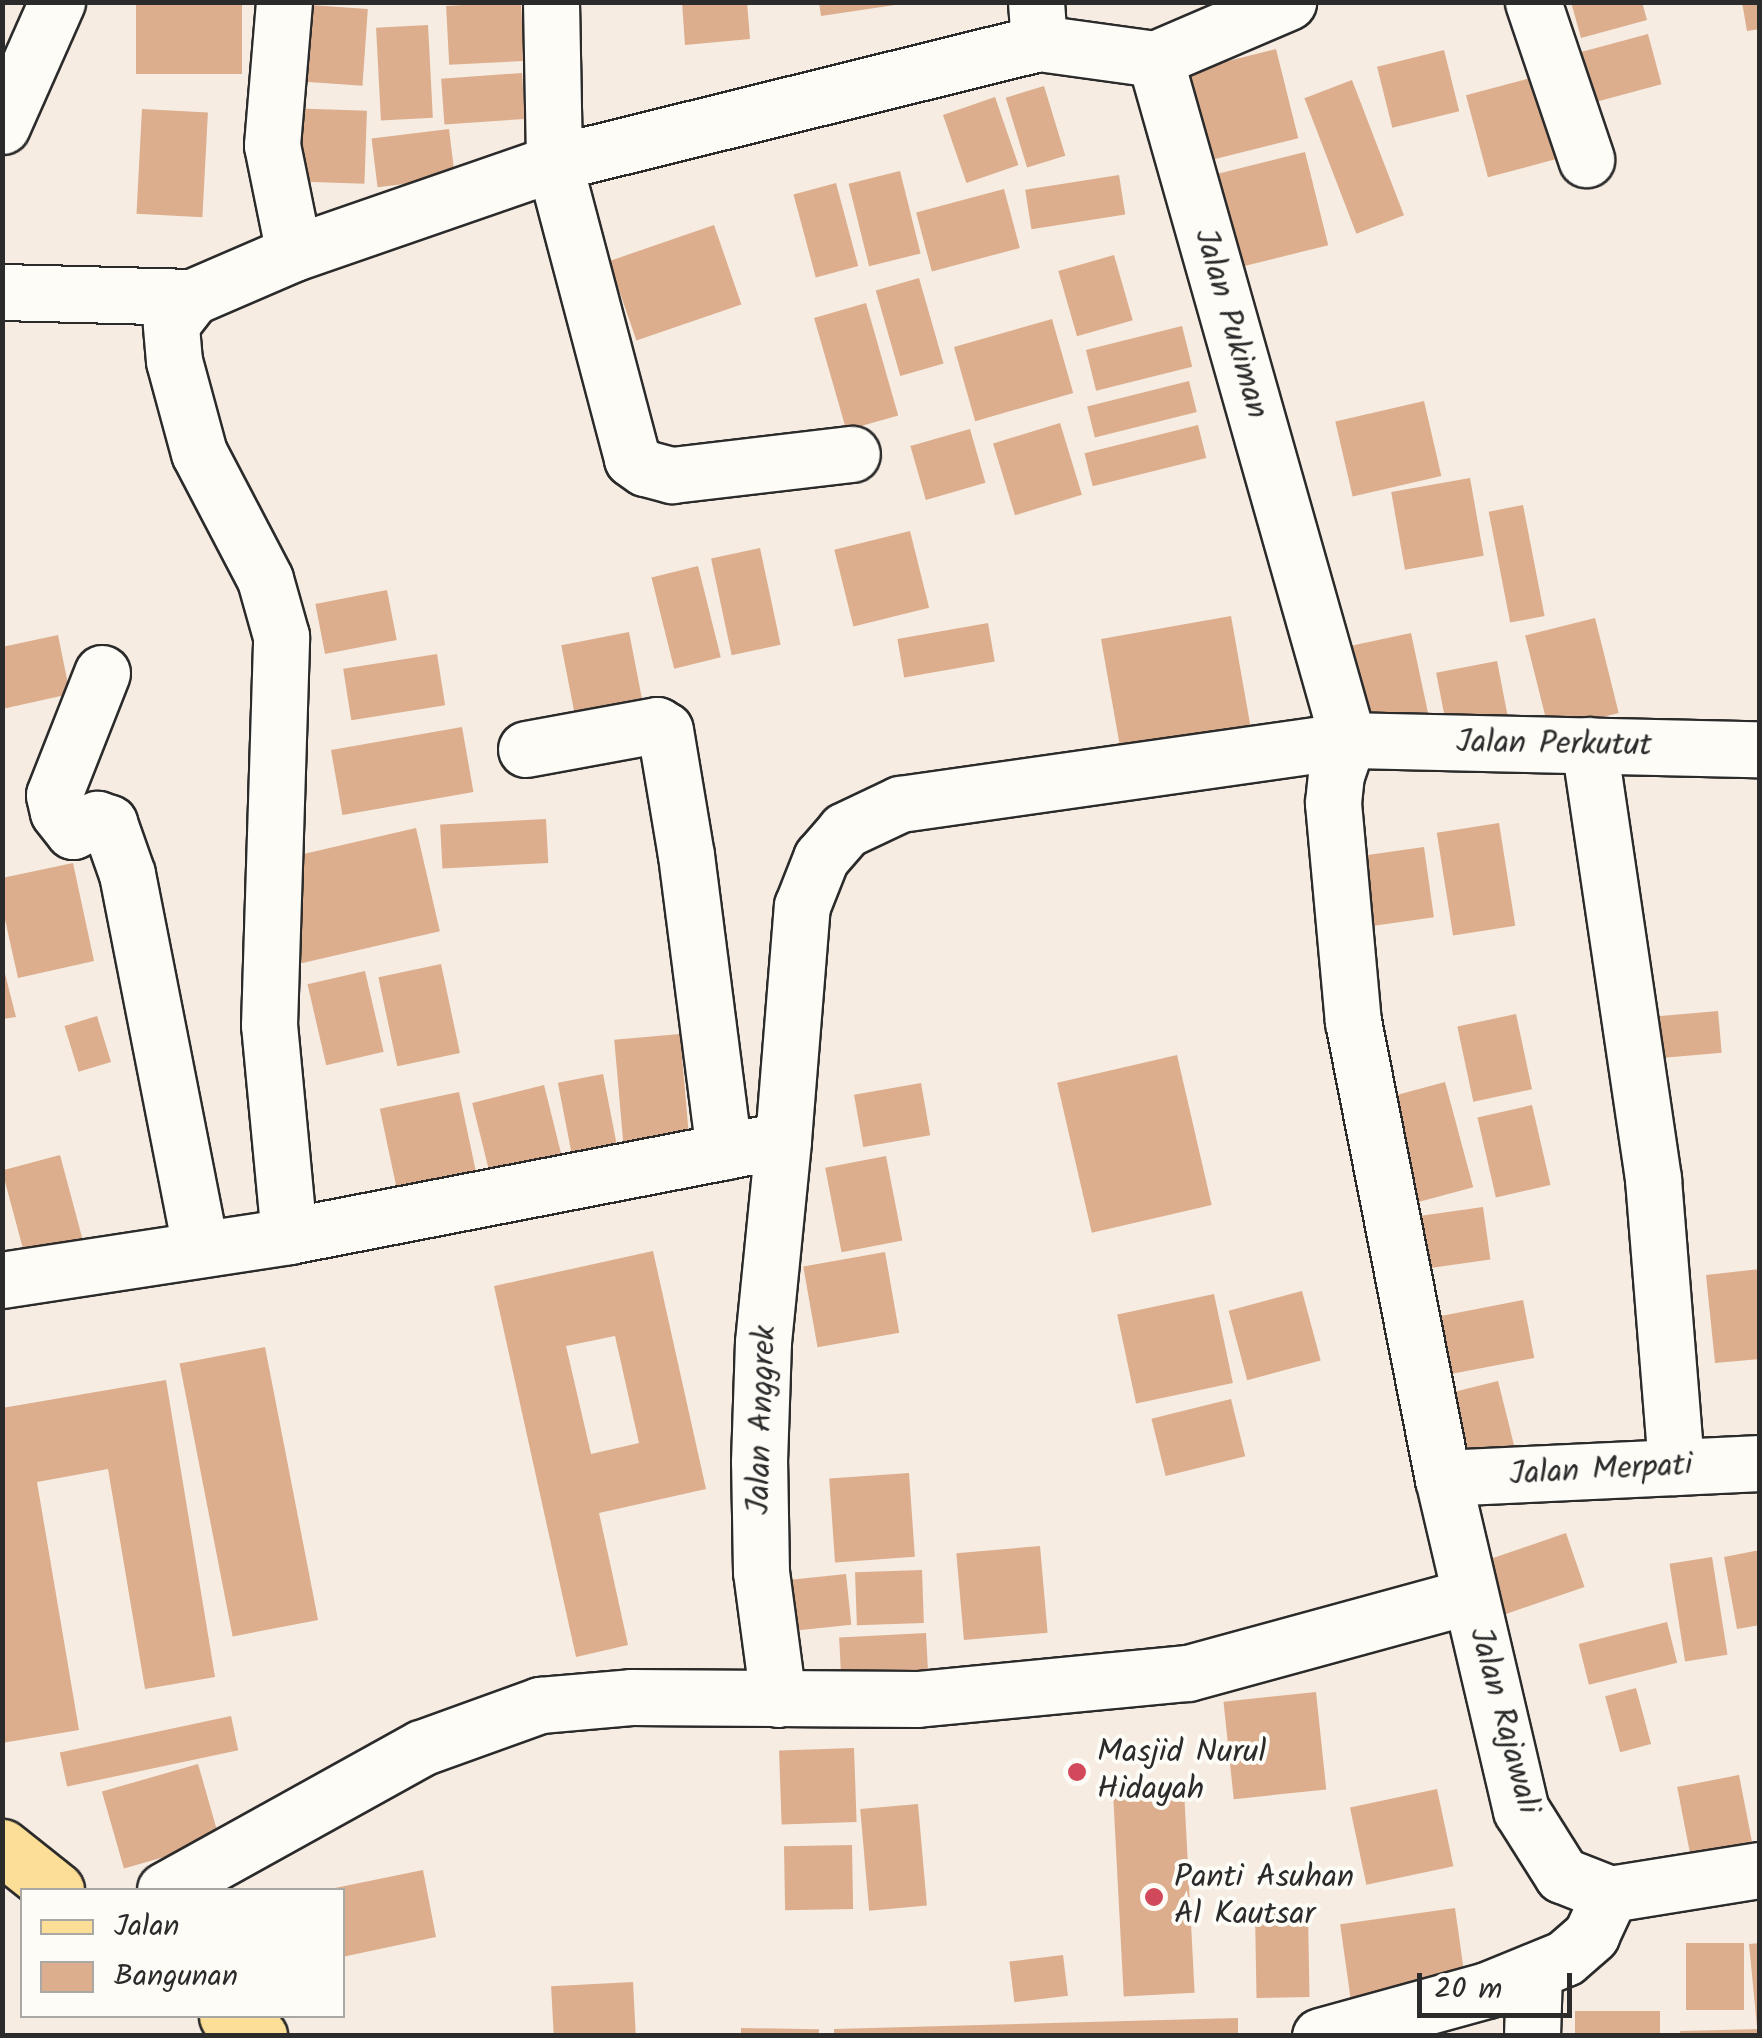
<!DOCTYPE html>
<html>
<head>
<meta charset="utf-8">
<style>
	body { margin:0 }
	#map { position:relative; width:1762px; height:2038px; overflow:hidden; background:#f6ece2; font-family:Kalam,sans-serif }
	div>[style] { position:absolute }
	[style*='--x'] { left:calc(var(--x)*1px); top:calc(var(--y)*1px); width:calc(var(--w)*1px); rotate:calc(var(--a)*1deg) }
	.building>* { inset:0; background:#dcae8d; transform-origin:0 0 }
	.roads { filter:drop-shadow(2px 0 #2b2b2b) drop-shadow(-2px 0 #2b2b2b) drop-shadow(0 2px #2b2b2b) drop-shadow(0 -2px #2b2b2b) }
	.minor>* { height:55px; margin:-27.5px; padding:0 27.5px; transform-origin:27.5px; border-radius:27.5px; background:#fdfcf7 }
	.major>* { height:55px; margin:-27.5px; padding:0 27.5px; transform-origin:27.5px; border-radius:27.5px; background:#fcde96 }
	.dots>* { width:28px; height:28px; translate:-50% -50%; box-sizing:border-box; border:5px solid #fdfcf7; border-radius:50% }
	span { translate:-50% -50%; white-space:nowrap; text-align:center; line-height:1.15; -webkit-text-stroke:8px #fdfcf7; paint-order:stroke }
	.street-label { font-size:32px; color:#2b2b2b }
	.poi-label { font-size:32px; color:#2b2b2b }
	.left { translate:0 -50%; text-align:left }
	.frame { position:absolute; inset:0; border:5px solid #2b2b2b; pointer-events:none }
	.legend { position:absolute; left:20px; top:1888px; width:325px; height:130px; box-sizing:border-box; background:#fdfcf7; border:2px solid #a9a8a5; margin:0; padding:12px 18px; list-style:none; font-size:30px; color:#2b2b2b }
	.legend li { display:flex; align-items:center; gap:20px; height:50px }
	.legend b { width:50px; border:2px solid #a9a8a5 }
	.scale { position:absolute; left:1417px; top:1973px; width:155px; height:45px; box-sizing:border-box; border:5px solid #2b2b2b; border-top:0; padding-left:12px; font-size:30px; line-height:35px; white-space:nowrap; color:#2b2b2b; -webkit-text-stroke:8px #fdfcf7; paint-order:stroke }
</style>
</head>
<body>
<div id="map">
	<div class="building">
		<i style="left:136px;top:2px;width:106px;height:72px"></i>
		<i style="left:521px;top:2px;width:59px;height:75px;rotate:87deg"></i>
		<i style="clip-path:polygon(682px 2px,747px 2px,750px 39px,685px 45px)"></i>
		<i style="clip-path:polygon(819px 2px,895px 2px,895px 5px,821px 16px)"></i>
		<i style="clip-path:polygon(1571px 2px,1642px 2px,1647px 20px,1581px 38px)"></i>
		<i style="clip-path:polygon(1742px 2px,1760px 2px,1760px 29px,1747px 31px)"></i>
		<i style="left:296px;top:4px;width:72px;height:77px;rotate:4deg"></i>
		<i style="left:428px;top:25px;width:93px;height:52px;rotate:87deg"></i>
		<i style="left:1648px;top:34px;width:52px;height:75px;rotate:75deg"></i>
		<i style="left:1276px;top:49px;width:92px;height:99px;rotate:76deg"></i>
		<i style="left:1444px;top:50px;width:63px;height:69px;rotate:76deg"></i>
		<i style="left:522px;top:73px;width:46px;height:81px;rotate:86deg"></i>
		<i style="left:1549px;top:73px;width:85px;height:86px;rotate:75deg"></i>
		<i style="left:1352px;top:80px;width:145px;height:51px;rotate:69deg"></i>
		<i style="left:1044px;top:86px;width:73px;height:40px;rotate:73deg"></i>
		<i style="left:995px;top:97px;width:72px;height:55px;rotate:71deg"></i>
		<i style="left:285px;top:108px;width:82px;height:73px;rotate:2deg"></i>
		<i style="left:142px;top:109px;width:66px;height:105px;rotate:3deg"></i>
		<i style="left:449px;top:129px;width:49px;height:78px;rotate:83deg"></i>
		<i style="left:1305px;top:152px;width:96px;height:98px;rotate:76deg"></i>
		<i style="left:900px;top:171px;width:85px;height:53px;rotate:76deg"></i>
		<i style="left:1119px;top:175px;width:40px;height:95px;rotate:81deg"></i>
		<i style="left:836px;top:183px;width:86px;height:44px;rotate:75deg"></i>
		<i style="left:1004px;top:189px;width:61px;height:91px;rotate:75deg"></i>
		<i style="left:714px;top:225px;width:84px;height:111px;rotate:71deg"></i>
		<i style="left:1114px;top:255px;width:68px;height:58px;rotate:74deg"></i>
		<i style="left:919px;top:278px;width:89px;height:45px;rotate:74deg"></i>
		<i style="left:866px;top:303px;width:117px;height:54px;rotate:74deg"></i>
		<i style="left:1052px;top:319px;width:77px;height:102px;rotate:74deg"></i>
		<i style="left:1182px;top:326px;width:42px;height:99px;rotate:76deg"></i>
		<i style="left:1189px;top:381px;width:32px;height:105px;rotate:76deg"></i>
		<i style="left:1424px;top:401px;width:77px;height:91px;rotate:77deg"></i>
		<i style="left:1060px;top:423px;width:75px;height:70px;rotate:73deg"></i>
		<i style="left:1198px;top:425px;width:34px;height:117px;rotate:76deg"></i>
		<i style="left:970px;top:429px;width:56px;height:62px;rotate:74deg"></i>
		<i style="left:1470px;top:478px;width:79px;height:80px;rotate:80deg"></i>
		<i style="left:1523px;top:505px;width:113px;height:35px;rotate:79deg"></i>
		<i style="left:910px;top:531px;width:79px;height:78px;rotate:76deg"></i>
		<i style="left:760px;top:548px;width:99px;height:50px;rotate:78deg"></i>
		<i style="left:698px;top:566px;width:94px;height:48px;rotate:76deg"></i>
		<i style="left:387px;top:590px;width:51px;height:73px;rotate:79deg"></i>
		<i style="left:1231px;top:616px;width:124px;height:132px;rotate:80deg"></i>
		<i style="left:1595px;top:618px;width:98px;height:72px;rotate:76deg"></i>
		<i style="left:988px;top:623px;width:39px;height:92px;rotate:80deg"></i>
		<i style="left:629px;top:632px;width:80px;height:69px;rotate:79deg"></i>
		<i style="left:1411px;top:633px;width:98px;height:60px;rotate:78deg"></i>
		<i style="clip-path:polygon(58px 635px,70px 694px,2px 709px,2px 647px)"></i>
		<i style="left:437px;top:654px;width:52px;height:95px;rotate:81deg"></i>
		<i style="left:1497px;top:661px;width:65px;height:62px;rotate:79deg"></i>
		<i style="left:462px;top:727px;width:66px;height:133px;rotate:80deg"></i>
		<i style="left:546px;top:819px;width:44px;height:106px;rotate:87deg"></i>
		<i style="left:1499px;top:823px;width:104px;height:63px;rotate:81deg"></i>
		<i style="left:416px;top:828px;width:106px;height:142px;rotate:77deg"></i>
		<i style="left:1424px;top:847px;width:71px;height:73px;rotate:82deg"></i>
		<i style="clip-path:polygon(73px 863px,94px 961px,18px 978px,2px 906px,2px 878px)"></i>
		<i style="clip-path:polygon(2px 962px,16px 1017px,2px 1019px)"></i>
		<i style="left:441px;top:964px;width:91px;height:64px;rotate:78deg"></i>
		<i style="left:365px;top:971px;width:83px;height:59px;rotate:77deg"></i>
		<i style="left:1718px;top:1011px;width:42px;height:72px;rotate:85deg"></i>
		<i style="left:1516px;top:1014px;width:77px;height:60px;rotate:78deg"></i>
		<i style="left:97px;top:1016px;width:48px;height:34px;rotate:73deg"></i>
		<i style="left:680px;top:1034px;width:110px;height:66px;rotate:85deg"></i>
		<i style="left:1177px;top:1055px;width:154px;height:123px;rotate:77deg"></i>
		<i style="left:603px;top:1074px;width:93px;height:46px;rotate:79deg"></i>
		<i style="left:1445px;top:1082px;width:109px;height:74px;rotate:75deg"></i>
		<i style="left:921px;top:1083px;width:53px;height:68px;rotate:80deg"></i>
		<i style="left:544px;top:1085px;width:85px;height:74px;rotate:76deg"></i>
		<i style="left:459px;top:1092px;width:95px;height:81px;rotate:78deg"></i>
		<i style="left:1532px;top:1105px;width:82px;height:56px;rotate:77deg"></i>
		<i style="left:60px;top:1155px;width:91px;height:60px;rotate:75deg"></i>
		<i style="left:886px;top:1156px;width:86px;height:62px;rotate:79deg"></i>
		<i style="left:1483px;top:1207px;width:53px;height:66px;rotate:82deg"></i>
		<i style="clip-path:polygon(evenodd,653px 1251px,706px 1489px,599px 1513px,628px 1645px,576px 1657px,494px 1286px,653px 1251px,615px 1336px,639px 1443px,591px 1454px,566px 1346px,615px 1336px)"></i>
		<i style="left:885px;top:1252px;width:82px;height:83px;rotate:80deg"></i>
		<i style="clip-path:polygon(1760px 1269px,1760px 1359px,1715px 1363px,1706px 1275px)"></i>
		<i style="left:1302px;top:1291px;width:72px;height:76px;rotate:75deg"></i>
		<i style="left:1214px;top:1294px;width:91px;height:99px;rotate:78deg"></i>
		<i style="left:1523px;top:1300px;width:59px;height:94px;rotate:79deg"></i>
		<i style="left:265px;top:1347px;width:278px;height:87px;rotate:79deg"></i>
		<i style="clip-path:polygon(166px 1380px,215px 1677px,145px 1689px,108px 1469px,37px 1482px,79px 1730px,2px 1743px,2px 1408px)"></i>
		<i style="left:1498px;top:1381px;width:83px;height:63px;rotate:76deg"></i>
		<i style="left:1231px;top:1399px;width:59px;height:82px;rotate:76deg"></i>
		<i style="left:909px;top:1473px;width:84px;height:80px;rotate:86deg"></i>
		<i style="left:1566px;top:1533px;width:57px;height:84px;rotate:71deg"></i>
		<i style="left:1040px;top:1546px;width:87px;height:84px;rotate:85deg"></i>
		<i style="clip-path:polygon(1760px 1550px,1760px 1625px,1737px 1629px,1724px 1557px)"></i>
		<i style="left:1712px;top:1557px;width:99px;height:43px;rotate:81deg"></i>
		<i style="left:922px;top:1570px;width:53px;height:67px;rotate:88deg"></i>
		<i style="left:846px;top:1574px;width:51px;height:77px;rotate:84deg"></i>
		<i style="left:1667px;top:1622px;width:42px;height:91px;rotate:76deg"></i>
		<i style="left:926px;top:1633px;width:53px;height:87px;rotate:87deg"></i>
		<i style="left:1636px;top:1688px;width:58px;height:32px;rotate:75deg"></i>
		<i style="left:1316px;top:1692px;width:98px;height:93px;rotate:84deg"></i>
		<i style="left:231px;top:1716px;width:35px;height:175px;rotate:78deg"></i>
		<i style="left:854px;top:1748px;width:74px;height:75px;rotate:88deg"></i>
		<i style="left:198px;top:1764px;width:80px;height:100px;rotate:74deg"></i>
		<i style="left:1739px;top:1775px;width:88px;height:63px;rotate:79deg"></i>
		<i style="left:1437px;top:1789px;width:79px;height:89px;rotate:78deg"></i>
		<i style="left:1184px;top:1790px;width:203px;height:71px;rotate:87deg"></i>
		<i style="left:918px;top:1804px;width:102px;height:58px;rotate:85deg"></i>
		<i style="left:852px;top:1845px;width:64px;height:68px;rotate:89deg"></i>
		<i style="clip-path:polygon(423px 1870px,436px 1937px,342px 1957px,342px 1890px,330px 1889px)"></i>
		<i style="left:1455px;top:1908px;width:82px;height:116px;rotate:82deg"></i>
		<i style="left:1308px;top:1911px;width:86px;height:53px;rotate:89deg"></i>
		<i style="left:1686px;top:1943px;width:58px;height:67px"></i>
		<i style="clip-path:polygon(1760px 1943px,1760px 2027px,1757px 2027px,1749px 1944px)"></i>
		<i style="left:1063px;top:1955px;width:41px;height:54px;rotate:83deg"></i>
		<i style="left:633px;top:1982px;width:54px;height:82px;rotate:87deg"></i>
		<i style="left:1575px;top:2011px;width:85px;height:25px"></i>
		<i style="clip-path:polygon(1238px 2018px,1238px 2036px,834px 2036px,834px 2029px)"></i>
		<i style="left:741px;top:2028px;width:78px;height:8px;rotate:1deg"></i>
		<i style="clip-path:polygon(1760px 2029px,1760px 2036px,1680px 2036px,1680px 2031px)"></i>
	</div>
	<div class="roads">
		<div class="minor">
			<i style="--x:284;--y:2;--w:144;--a:94.8"></i>
			<i style="--x:272;--y:145;--w:110;--a:78.5"></i>
			<i style="--x:551;--y:2;--w:161;--a:88.9"></i>
			<i style="--x:554;--y:163;--w:306;--a:75.2"></i>
			<i style="--x:632;--y:459;--w:16;--a:35"></i>
			<i style="--x:645;--y:468;--w:28;--a:15"></i>
			<i style="--x:672;--y:475;--w:181;--a:-6.7"></i>
			<i style="--x:1036;--y:2;--w:41;--a:85.8"></i>
			<i style="--x:1039;--y:43;--w:117;--a:7.9"></i>
			<i style="--x:1155;--y:59;--w:708;--a:74.18"></i>
			<i style="--x:1348;--y:740;--w:412;--a:1.3"></i>
			<i style="--x:1533;--y:2;--w:166;--a:71.3"></i>
			<i style="--x:1155;--y:59;--w:145;--a:-23.2"></i>
			<i style="--x:2;--y:126;--w:136;--a:-66.1"></i>
			<i style="--x:2;--y:292;--w:190;--a:1.5"></i>
			<i style="--x:102;--y:673;--w:131;--a:111.5"></i>
			<i style="--x:54;--y:795;--w:17;--a:77"></i>
			<i style="--x:58;--y:812;--w:24;--a:52"></i>
			<i style="--x:73;--y:831;--w:27;--a:-27"></i>
			<i style="--x:97;--y:819;--w:13;--a:18"></i>
			<i style="--x:109;--y:823;--w:54;--a:70.6"></i>
			<i style="--x:127;--y:874;--w:380;--a:78.9"></i>
			<i style="--x:1589;--y:745;--w:439;--a:81.6"></i>
			<i style="--x:1653;--y:1179;--w:289;--a:85.4"></i>
			<i style="--x:526;--y:749;--w:133;--a:-10.4"></i>
			<i style="--x:657;--y:725;--w:9;--a:32"></i>
			<i style="--x:665;--y:730;--w:127;--a:80.5"></i>
			<i style="--x:686;--y:855;--w:299;--a:82.7"></i>
			<i style="--x:289;--y:1236;--w:212;--a:-95.4"></i>
			<i style="--x:269;--y:1025;--w:389;--a:-88.2"></i>
			<i style="--x:281;--y:636;--w:59;--a:-105.7"></i>
			<i style="--x:265;--y:579;--w:142;--a:-117.6"></i>
			<i style="--x:199;--y:453;--w:95;--a:-105.2"></i>
			<i style="--x:174;--y:361;--w:37;--a:-95"></i>
			<i style="--x:171;--y:324;--w:34;--a:-52"></i>
			<i style="--x:192;--y:297;--w:111;--a:-23.3"></i>
			<i style="--x:294;--y:253;--w:275;--a:-19.1"></i>
			<i style="--x:554;--y:163;--w:500;--a:-13.9"></i>
			<i style="--x:2;--y:1280;--w:290;--a:-8.7"></i>
			<i style="--x:289;--y:1236;--w:503;--a:-11"></i>
			<i style="--x:783;--y:1140;--w:235;--a:-85.4"></i>
			<i style="--x:802;--y:906;--w:52;--a:-68.4"></i>
			<i style="--x:821;--y:858;--w:37;--a:-49"></i>
			<i style="--x:845;--y:830;--w:61;--a:-25.3"></i>
			<i style="--x:900;--y:804;--w:453;--a:-8.1"></i>
			<i style="--x:1348;--y:740;--w:36;--a:109"></i>
			<i style="--x:1336;--y:774;--w:29;--a:96"></i>
			<i style="--x:1333;--y:803;--w:219;--a:84.8"></i>
			<i style="--x:1353;--y:1021;--w:466;--a:78.9"></i>
			<i style="--x:1443;--y:1478;--w:341;--a:76.8"></i>
			<i style="--x:1521;--y:1810;--w:77;--a:57.8"></i>
			<i style="--x:1562;--y:1875;--w:52;--a:21.6"></i>
			<i style="--x:1610;--y:1894;--w:152;--a:-9.1"></i>
			<i style="--x:1443;--y:1478;--w:317;--a:-2.7"></i>
			<i style="--x:778;--y:1699;--w:128;--a:-97.6"></i>
			<i style="--x:761;--y:1572;--w:110;--a:-91"></i>
			<i style="--x:759;--y:1462;--w:120;--a:-88.1"></i>
			<i style="--x:763;--y:1342;--w:203;--a:-84.3"></i>
			<i style="--x:165;--y:1890;--w:293;--a:-29"></i>
			<i style="--x:421;--y:1748;--w:127;--a:-19.9"></i>
			<i style="--x:540;--y:1705;--w:91;--a:-5"></i>
			<i style="--x:631;--y:1697;--w:286;--a:0.4"></i>
			<i style="--x:917;--y:1699;--w:272;--a:-5.5"></i>
			<i style="--x:1188;--y:1673;--w:291;--a:-15.3"></i>
			<i style="--x:1320;--y:2036;--w:173;--a:-15.4"></i>
			<i style="--x:1487;--y:1990;--w:84;--a:-22.3"></i>
			<i style="--x:1565;--y:1958;--w:35;--a:-41"></i>
			<i style="--x:1591;--y:1935;--w:45;--a:-65.1"></i>
			<i style="--x:1532;--y:2036;--w:65;--a:-88.2"></i>
		</div>
		<div class="major">
			<i style="--x:2;--y:1847;--w:69;--a:38.5"></i>
			<i style="--x:227;--y:2016;--w:38;--a:32"></i>
		</div>
	</div>
	<div class="dots">
		<i style="left:1077px;top:1772px;background:#d1495b"></i>
		<i style="left:1154px;top:1897px;background:#d1495b"></i>
	</div>
	<div class="street-label">
		<span style="left:1230px;top:324px;rotate:74deg">Jalan Pukiman</span>
		<span style="left:1554px;top:745px;rotate:1deg">Jalan Perkutut</span>
		<span style="left:763px;top:1420px;rotate:-88deg">Jalan Anggrek</span>
		<span style="left:1601px;top:1471px;rotate:-3deg">Jalan Merpati</span>
		<span style="left:1503px;top:1721px;rotate:75deg">Jalan Rajawali</span>
	</div>
	<div class="poi-label">
		<span class="left" style="left:1097px;top:1772px">Masjid Nurul<br>Hidayah</span>
		<span class="left" style="left:1174px;top:1897px">Panti Asuhan<br>Al Kautsar</span>
	</div>
	<div class="frame"></div>
	<ul class="legend">
	<li><b style="height:12px;background:#fcde96"></b>Jalan</li>
	<li><b style="height:28px;background:#dcae8d"></b>Bangunan</li>
	</ul>
	<div class="scale">20 m</div>
</div>
</body>
</html>
